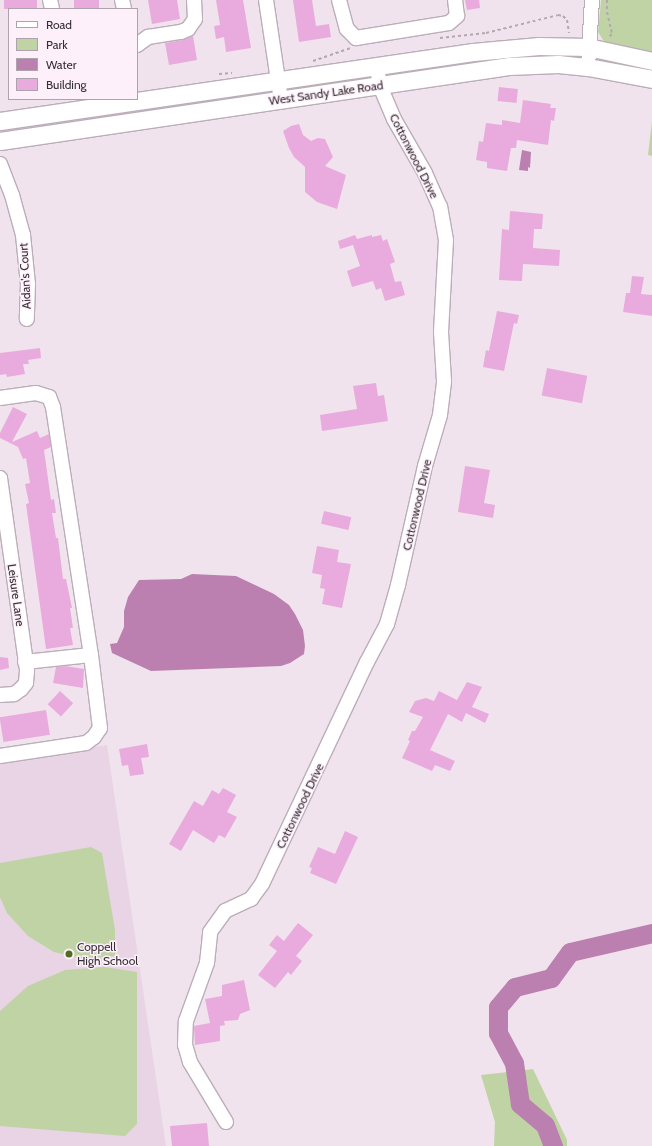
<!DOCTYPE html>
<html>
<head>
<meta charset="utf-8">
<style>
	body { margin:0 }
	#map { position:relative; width:652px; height:1146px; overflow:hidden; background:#f0e3ed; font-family:Cabin,sans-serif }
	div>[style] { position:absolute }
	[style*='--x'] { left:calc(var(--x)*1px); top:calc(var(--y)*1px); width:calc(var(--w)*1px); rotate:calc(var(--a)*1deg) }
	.built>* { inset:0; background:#e8d4e4 }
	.green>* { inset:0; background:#bfd3a5 }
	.water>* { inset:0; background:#bb80b0 }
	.river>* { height:19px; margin:-9.5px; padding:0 9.5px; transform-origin:9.5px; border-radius:9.5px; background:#bb80b0 }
	.building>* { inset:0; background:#e9abdd; transform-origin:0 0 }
	.path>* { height:2px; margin-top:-1px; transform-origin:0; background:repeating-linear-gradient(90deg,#b2a8b0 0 3px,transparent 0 6px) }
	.roads { filter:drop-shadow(1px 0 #bbaeb8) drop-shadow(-1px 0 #bbaeb8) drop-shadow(0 1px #bbaeb8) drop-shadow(0 -1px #bbaeb8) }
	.minor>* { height:14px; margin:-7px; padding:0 7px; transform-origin:7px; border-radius:7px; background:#fff }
	.major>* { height:17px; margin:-8.5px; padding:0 8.5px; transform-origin:8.5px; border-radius:8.5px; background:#fff }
	.dots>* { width:11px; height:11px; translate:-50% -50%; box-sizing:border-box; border:2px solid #fdf0fa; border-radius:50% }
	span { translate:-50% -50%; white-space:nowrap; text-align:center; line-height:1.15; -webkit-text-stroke:3px #fdf0fa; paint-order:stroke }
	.street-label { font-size:12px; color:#342f33 }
	.poi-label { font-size:12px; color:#342f33 }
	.left { translate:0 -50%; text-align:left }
	.legend { position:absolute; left:8px; top:8px; width:130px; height:92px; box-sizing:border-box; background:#fdf0fa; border:1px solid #ada3aa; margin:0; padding:5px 7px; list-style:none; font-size:12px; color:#342f33 }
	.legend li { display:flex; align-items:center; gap:8px; height:20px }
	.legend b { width:20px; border:1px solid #ada3aa }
</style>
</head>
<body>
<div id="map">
	<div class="built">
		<i style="clip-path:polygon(107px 745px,166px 1146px,0 1146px,0 761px)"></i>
	</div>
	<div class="green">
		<i style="clip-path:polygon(601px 0,652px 0,652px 53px,605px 43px,598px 32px)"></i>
		<i style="clip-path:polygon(652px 121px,652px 156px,648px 155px)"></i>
		<i style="clip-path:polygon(91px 847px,102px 853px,115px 930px,115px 956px,84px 959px,54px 952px,28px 936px,7px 913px,0 897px,0 863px)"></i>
		<i style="clip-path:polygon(104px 967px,137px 972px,137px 1124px,125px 1136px,0 1126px,0 1011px,28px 986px,65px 970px)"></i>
		<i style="clip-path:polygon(533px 1069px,567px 1140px,567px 1146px,494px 1146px,495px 1122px,481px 1075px)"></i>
	</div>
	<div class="water">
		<i style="clip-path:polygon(522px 150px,531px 152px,530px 168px,528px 167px,528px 171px,519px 170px)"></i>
		<i style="clip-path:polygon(192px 574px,236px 576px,274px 594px,289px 605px,295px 614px,303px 630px,305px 646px,304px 654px,290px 663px,281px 666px,151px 671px,112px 653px,110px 644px,117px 643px,124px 627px,124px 611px,128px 597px,139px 580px,181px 579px)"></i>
	</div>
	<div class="river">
		<i style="--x:553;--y:1146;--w:22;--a:-111"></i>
		<i style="--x:545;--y:1125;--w:33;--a:-140"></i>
		<i style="--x:520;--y:1104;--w:41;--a:-98.3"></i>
		<i style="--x:514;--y:1063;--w:34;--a:-118"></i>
		<i style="--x:498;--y:1033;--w:26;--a:-90"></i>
		<i style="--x:498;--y:1007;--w:26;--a:-50"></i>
		<i style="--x:515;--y:987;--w:37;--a:-14"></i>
		<i style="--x:551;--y:978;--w:32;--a:-54"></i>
		<i style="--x:570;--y:952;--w:84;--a:-13"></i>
	</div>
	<div class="building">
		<i style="left:4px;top:0;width:33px;height:9px"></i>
		<i style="left:74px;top:0;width:25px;height:9px"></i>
		<i style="clip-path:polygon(148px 0,177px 0,180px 19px,152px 24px)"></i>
		<i style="clip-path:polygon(216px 0,243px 0,251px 48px,226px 52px,224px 37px,216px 39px,214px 26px,220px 25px)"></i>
		<i style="clip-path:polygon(293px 0,312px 0,316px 26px,329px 24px,331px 37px,299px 42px)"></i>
		<i style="clip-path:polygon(465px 0,479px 0,480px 8px,467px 10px)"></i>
		<i style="clip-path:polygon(193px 36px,197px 60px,169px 65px,165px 43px,182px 40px)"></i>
		<i style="left:499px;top:87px;width:19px;height:14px;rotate:6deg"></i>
		<i style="clip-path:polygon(523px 100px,551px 104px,550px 108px,556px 108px,554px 121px,551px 120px,548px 145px,517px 140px,516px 148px,511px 148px,507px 171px,487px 168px,487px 162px,476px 160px,479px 141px,483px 142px,486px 123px,502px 125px,502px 120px,520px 123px)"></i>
		<i style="clip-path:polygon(299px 124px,303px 135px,311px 141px,318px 138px,325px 139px,333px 157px,325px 166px,346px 175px,337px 209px,317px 202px,305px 192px,305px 167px,294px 157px,289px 148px,283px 131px,291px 126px)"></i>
		<i style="clip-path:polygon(510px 211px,543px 214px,542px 229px,534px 229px,533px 248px,560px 250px,559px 266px,523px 264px,522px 281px,499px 280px,502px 229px,509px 230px)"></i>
		<i style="clip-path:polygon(355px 235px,357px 239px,372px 235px,372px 237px,381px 235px,383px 241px,387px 239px,395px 262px,390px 264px,395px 282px,401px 281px,405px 295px,385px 301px,381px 288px,376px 290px,373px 281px,352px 287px,347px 271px,360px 266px,353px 245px,340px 249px,338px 241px)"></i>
		<i style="clip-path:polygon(632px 276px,644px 277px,641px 294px,652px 295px,652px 316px,623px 312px,626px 293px,630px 293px)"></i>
		<i style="clip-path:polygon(497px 311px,519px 315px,517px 324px,514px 323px,504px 371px,483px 367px,486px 350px,489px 351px)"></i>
		<i style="clip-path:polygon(40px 348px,41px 358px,28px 360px,29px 364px,23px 364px,25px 374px,7px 377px,6px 374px,0 375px,0 353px)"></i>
		<i style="left:547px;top:368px;width:41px;height:28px;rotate:11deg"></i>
		<i style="clip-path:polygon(376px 383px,378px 396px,384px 395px,388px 421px,322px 431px,320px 415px,357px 409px,353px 386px)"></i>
		<i style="clip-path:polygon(13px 407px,27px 414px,12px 442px,37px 431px,40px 438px,49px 434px,51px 447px,44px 450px,51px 500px,54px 499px,56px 513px,52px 513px,56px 538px,58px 538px,63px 579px,66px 579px,72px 608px,70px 608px,73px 628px,70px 628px,73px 645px,46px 649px,26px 504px,29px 503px,25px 484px,30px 483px,26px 458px,23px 459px,18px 447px,0 438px,0 433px)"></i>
		<i style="clip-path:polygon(465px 466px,490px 470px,484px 503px,495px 505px,493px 518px,458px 512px)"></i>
		<i style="left:324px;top:511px;width:28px;height:13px;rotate:13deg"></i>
		<i style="clip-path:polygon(317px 546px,339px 550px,337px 562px,351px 564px,342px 608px,322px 604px,325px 589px,320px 588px,322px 575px,312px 573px)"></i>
		<i style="clip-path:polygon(0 657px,8px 658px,9px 668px,0 670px)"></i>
		<i style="clip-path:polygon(65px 666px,84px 669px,83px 688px,53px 683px,56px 667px)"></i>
		<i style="clip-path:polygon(467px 682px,482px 687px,472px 707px,489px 714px,485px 723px,466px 713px,462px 722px,448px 714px,430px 750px,455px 761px,450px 771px,435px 765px,432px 771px,402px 758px,410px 741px,408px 740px,412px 731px,415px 731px,423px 717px,409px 712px,415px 701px,426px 698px,434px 701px,439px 691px,457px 700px)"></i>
		<i style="left:60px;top:691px;width:18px;height:18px;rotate:43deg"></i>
		<i style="left:46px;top:710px;width:25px;height:47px;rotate:81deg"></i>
		<i style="clip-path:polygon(147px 744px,149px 757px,141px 758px,144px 774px,130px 776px,128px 765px,122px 766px,119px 749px)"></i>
		<i style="clip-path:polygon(223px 788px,236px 795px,227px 812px,237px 817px,225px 838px,219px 835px,214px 843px,193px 830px,181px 851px,169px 844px,194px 801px,203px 806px,212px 790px,219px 794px)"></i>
		<i style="clip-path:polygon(345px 831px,358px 837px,336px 884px,310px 873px,312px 868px,309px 867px,318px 847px,335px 854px)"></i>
		<i style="clip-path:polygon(298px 923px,313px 935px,296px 956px,302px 961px,291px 975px,288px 972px,275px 988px,258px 975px,277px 951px,269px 945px,277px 935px,284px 941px)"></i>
		<i style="clip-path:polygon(244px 980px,250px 1010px,240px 1014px,238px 1020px,224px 1021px,225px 1025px,220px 1026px,220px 1041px,195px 1045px,194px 1026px,210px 1023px,205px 999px,222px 996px,222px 985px)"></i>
		<i style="clip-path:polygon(207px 1123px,209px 1146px,172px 1146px,170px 1126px)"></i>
	</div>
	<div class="path">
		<i style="--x:607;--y:0;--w:12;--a:90"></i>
		<i style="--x:607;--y:12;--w:23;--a:77"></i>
		<i style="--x:612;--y:34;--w:4;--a:135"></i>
		<i style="--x:440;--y:38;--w:46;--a:-6.2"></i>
		<i style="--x:486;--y:33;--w:74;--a:-14"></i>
		<i style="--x:558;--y:15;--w:5;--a:11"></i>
		<i style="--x:563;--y:16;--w:6;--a:45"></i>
		<i style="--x:567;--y:20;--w:13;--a:81"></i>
		<i style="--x:313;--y:61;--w:39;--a:-19"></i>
		<i style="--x:219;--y:74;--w:13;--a:-4"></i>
	</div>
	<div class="roads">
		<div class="minor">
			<i style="--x:50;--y:0;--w:9;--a:77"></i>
			<i style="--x:122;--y:0;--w:9;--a:77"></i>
			<i style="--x:266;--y:0;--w:101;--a:81.5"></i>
			<i style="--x:339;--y:0;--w:30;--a:75"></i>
			<i style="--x:347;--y:29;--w:13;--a:45"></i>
			<i style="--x:356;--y:38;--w:94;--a:-9.2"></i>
			<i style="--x:449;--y:23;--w:11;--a:-41"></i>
			<i style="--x:457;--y:16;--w:16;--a:-97"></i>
			<i style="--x:137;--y:45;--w:14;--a:-36"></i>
			<i style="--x:148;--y:37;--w:33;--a:-9"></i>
			<i style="--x:181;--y:32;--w:8;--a:-23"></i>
			<i style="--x:188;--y:29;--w:12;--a:-55"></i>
			<i style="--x:195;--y:19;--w:19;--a:-93"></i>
			<i style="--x:588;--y:67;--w:67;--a:-86.6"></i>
			<i style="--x:0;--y:164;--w:33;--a:69"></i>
			<i style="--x:12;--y:195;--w:41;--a:74.6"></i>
			<i style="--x:23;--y:235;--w:49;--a:84.2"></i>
			<i style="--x:28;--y:284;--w:35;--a:92"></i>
			<i style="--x:0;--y:398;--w:36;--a:-8"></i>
			<i style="--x:36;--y:393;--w:14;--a:17"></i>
			<i style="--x:49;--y:397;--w:11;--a:68"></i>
			<i style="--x:53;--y:407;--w:251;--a:81.3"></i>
			<i style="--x:91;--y:655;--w:74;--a:83"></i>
			<i style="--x:100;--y:728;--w:11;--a:124"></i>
			<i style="--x:94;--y:737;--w:10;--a:143"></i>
			<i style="--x:86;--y:743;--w:87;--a:171.4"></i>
			<i style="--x:0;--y:478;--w:195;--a:82"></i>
			<i style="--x:27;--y:671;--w:12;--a:95"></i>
			<i style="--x:26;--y:683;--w:8;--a:130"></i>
			<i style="--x:21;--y:689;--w:9;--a:144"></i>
			<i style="--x:14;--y:694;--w:14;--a:176"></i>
			<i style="--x:25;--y:662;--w:66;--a:-6.1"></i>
			<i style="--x:226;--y:1122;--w:70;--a:-121"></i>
			<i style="--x:190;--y:1062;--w:18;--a:-106"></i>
			<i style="--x:185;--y:1045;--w:24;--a:-88"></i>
			<i style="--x:186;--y:1021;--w:62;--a:-70.1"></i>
			<i style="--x:207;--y:963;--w:31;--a:-84"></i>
			<i style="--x:210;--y:932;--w:26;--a:-54"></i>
			<i style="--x:225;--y:911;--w:29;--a:-25"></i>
			<i style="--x:251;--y:899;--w:19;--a:-54"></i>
			<i style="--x:262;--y:884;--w:246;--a:-64.7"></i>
			<i style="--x:367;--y:662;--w:43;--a:-62.2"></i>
			<i style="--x:387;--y:624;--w:41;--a:-74.2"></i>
			<i style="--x:398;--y:585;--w:122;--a:-77.2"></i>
			<i style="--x:425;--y:466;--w:53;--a:-73.6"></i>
			<i style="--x:440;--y:415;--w:34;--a:-83"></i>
			<i style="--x:444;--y:381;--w:49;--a:-93.5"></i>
			<i style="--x:441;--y:332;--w:92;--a:-86.9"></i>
			<i style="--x:446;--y:240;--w:34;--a:-100"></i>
			<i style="--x:440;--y:207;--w:37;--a:-114"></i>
			<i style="--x:425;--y:173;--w:62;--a:-119.9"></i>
			<i style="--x:394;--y:119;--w:36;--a:-113"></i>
			<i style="--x:380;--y:86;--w:20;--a:-99"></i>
		</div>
		<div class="major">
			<i style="--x:0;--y:121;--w:478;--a:-8.3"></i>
			<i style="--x:473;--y:52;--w:66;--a:-5.2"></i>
			<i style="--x:539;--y:46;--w:49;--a:1.2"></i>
			<i style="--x:588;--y:47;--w:66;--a:12.3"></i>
			<i style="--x:0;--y:141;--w:514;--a:-8.38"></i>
			<i style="--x:509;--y:66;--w:49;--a:-2.3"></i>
			<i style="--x:558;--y:64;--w:30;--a:6"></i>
			<i style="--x:588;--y:67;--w:65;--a:10.6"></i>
		</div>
	</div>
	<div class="dots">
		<i style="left:69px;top:954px;background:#526d21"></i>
	</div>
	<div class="street-label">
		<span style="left:326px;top:93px;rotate:-8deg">West Sandy Lake Road</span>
		<span style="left:414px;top:156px;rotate:63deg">Cottonwood Drive</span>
		<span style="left:25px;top:276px;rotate:-93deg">Aidan's Court</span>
		<span style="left:417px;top:505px;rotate:-77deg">Cottonwood Drive</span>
		<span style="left:16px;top:595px;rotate:82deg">Leisure Lane</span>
		<span style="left:300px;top:806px;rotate:-64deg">Cottonwood Drive</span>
	</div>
	<div class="poi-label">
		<span class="left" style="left:77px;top:954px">Coppell<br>High School</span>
	</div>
	<ul class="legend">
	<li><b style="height:5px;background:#fff"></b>Road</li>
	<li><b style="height:11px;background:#bfd3a5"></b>Park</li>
	<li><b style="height:11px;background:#bb80b0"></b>Water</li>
	<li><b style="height:11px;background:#e9abdd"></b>Building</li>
	</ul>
</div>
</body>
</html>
